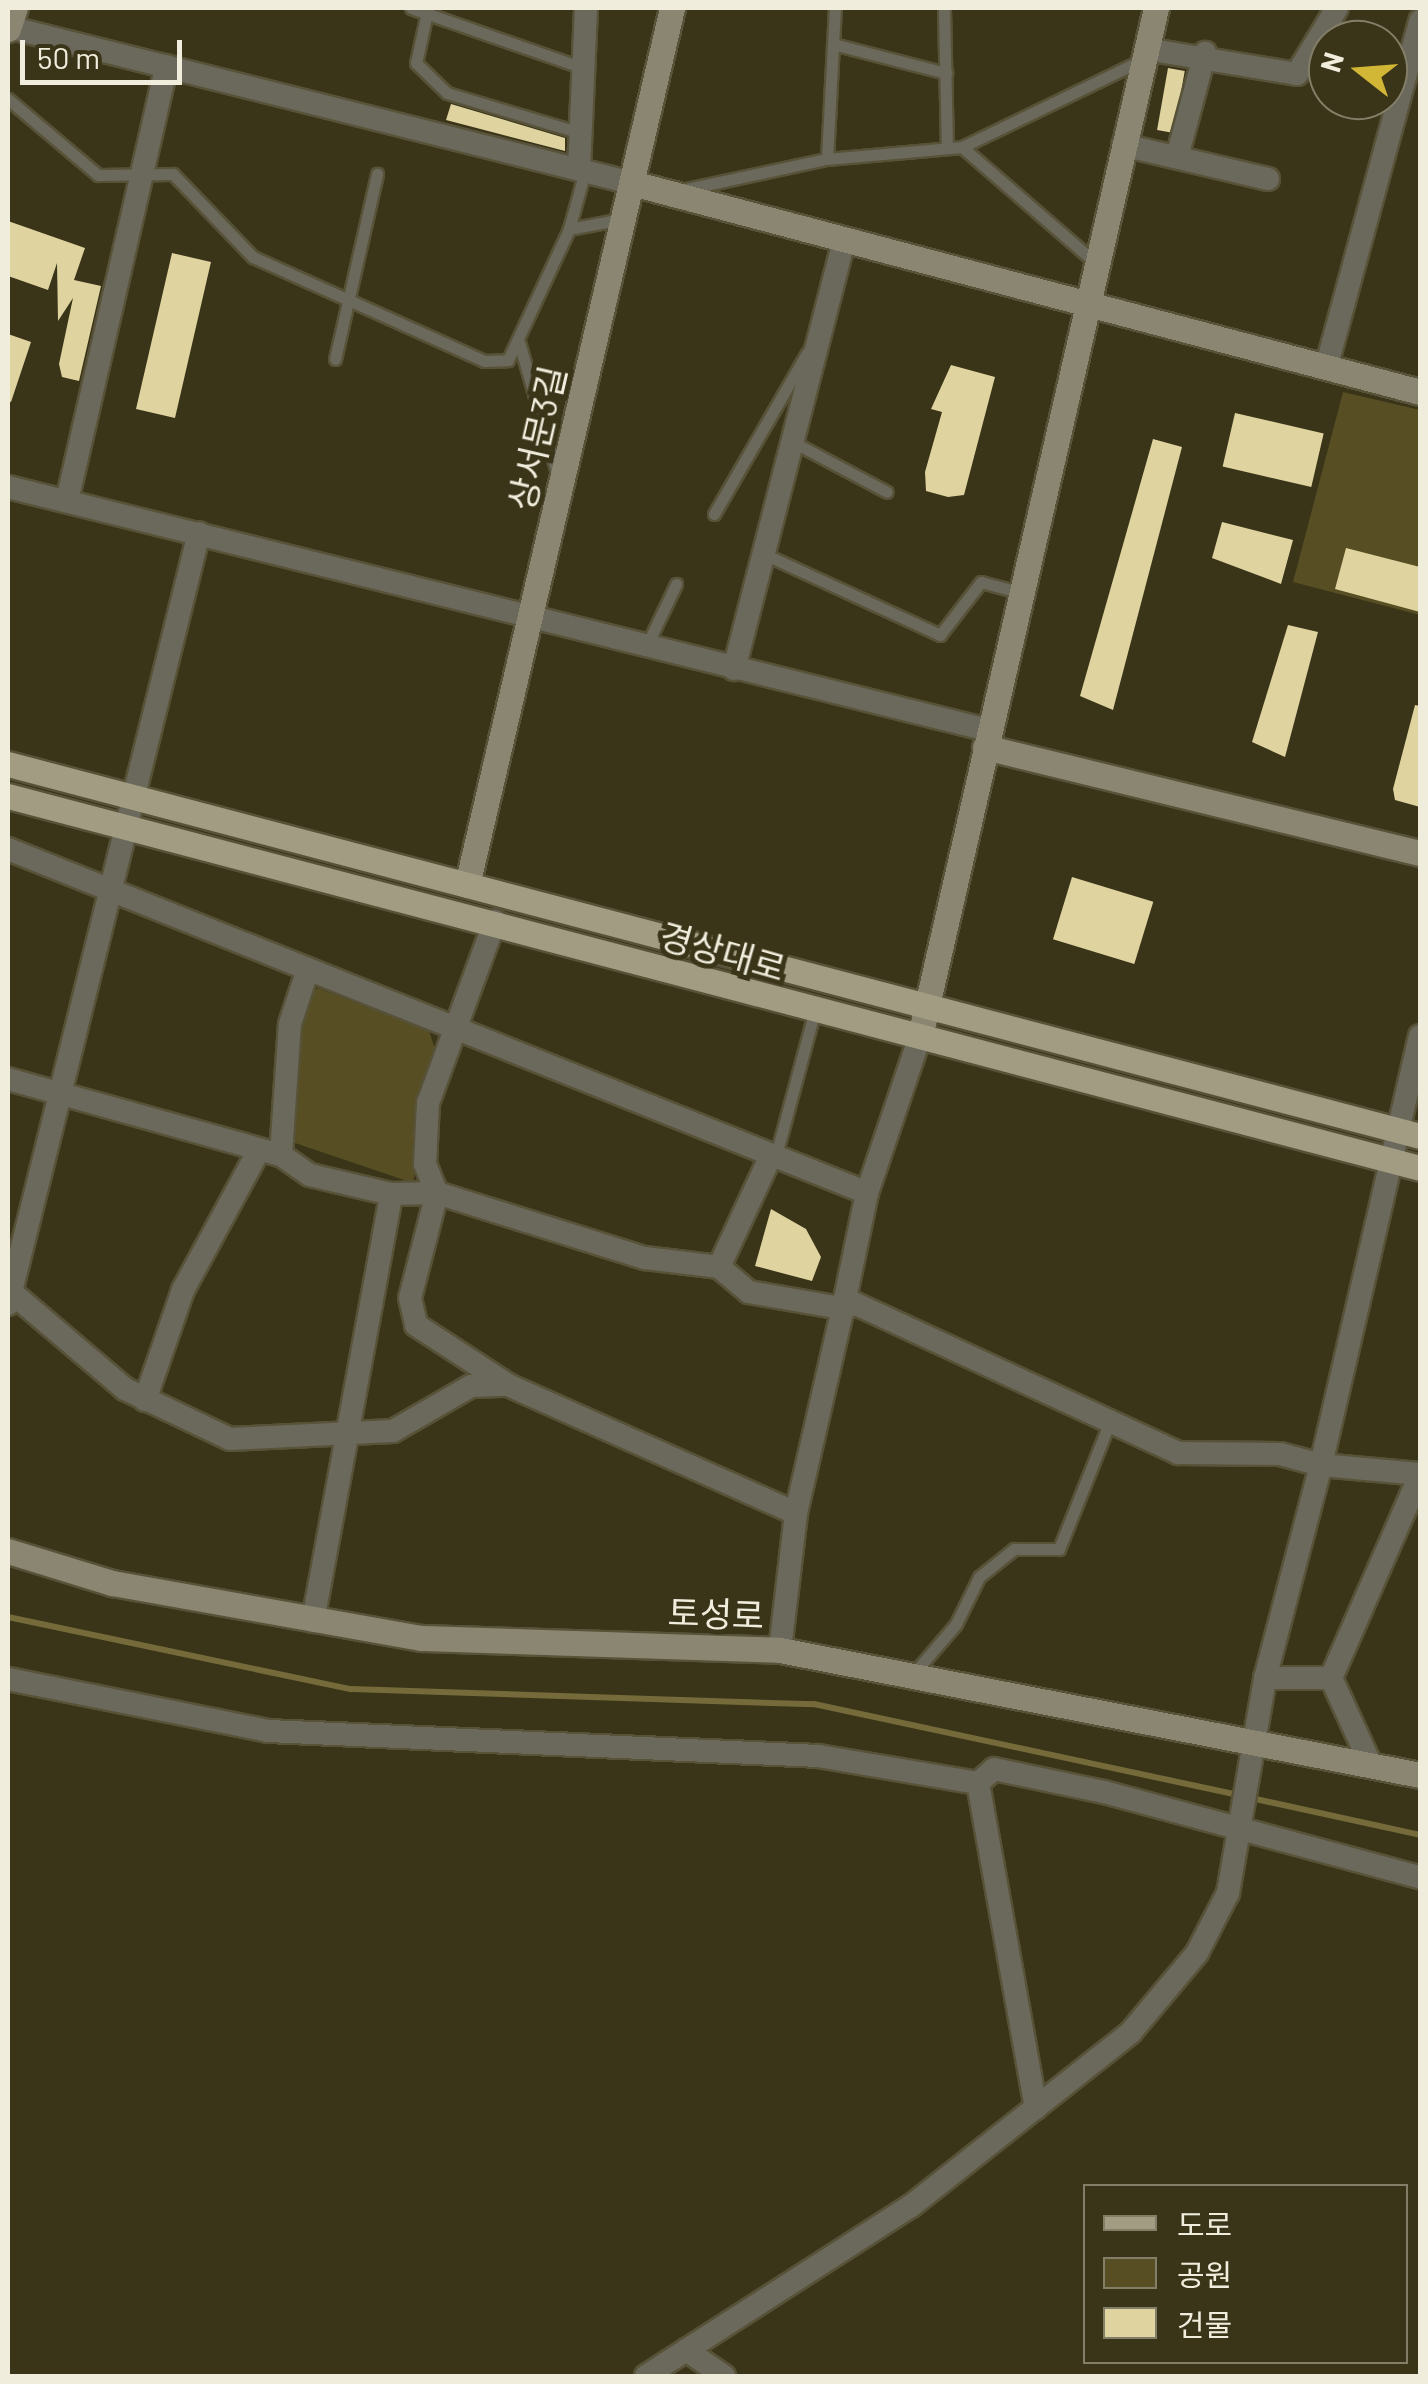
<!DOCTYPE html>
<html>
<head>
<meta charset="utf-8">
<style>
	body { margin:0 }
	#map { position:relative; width:1428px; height:2384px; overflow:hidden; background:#3a3419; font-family:Barlow,"Noto Sans KR",sans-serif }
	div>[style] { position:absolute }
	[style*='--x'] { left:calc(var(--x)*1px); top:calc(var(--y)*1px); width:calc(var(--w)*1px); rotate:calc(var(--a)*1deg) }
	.green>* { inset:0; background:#574e24 }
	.stream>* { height:6px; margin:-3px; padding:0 3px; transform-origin:3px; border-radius:3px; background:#756a39 }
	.building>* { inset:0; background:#dfd39f; transform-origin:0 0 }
	.roads { filter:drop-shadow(2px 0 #575238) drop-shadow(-2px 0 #575238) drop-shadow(0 2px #575238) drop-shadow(0 -2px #575238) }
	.lane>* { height:11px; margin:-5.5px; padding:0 5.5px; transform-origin:5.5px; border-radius:5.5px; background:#6b695c }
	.street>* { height:22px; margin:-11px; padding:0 11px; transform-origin:11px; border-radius:11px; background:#6b695c }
	.secondary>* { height:25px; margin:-12.5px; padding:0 12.5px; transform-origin:12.5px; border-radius:12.5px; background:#8a8672 }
	.primary>* { height:25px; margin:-12.5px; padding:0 12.5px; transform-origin:12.5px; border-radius:12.5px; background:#a29c83 }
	span { translate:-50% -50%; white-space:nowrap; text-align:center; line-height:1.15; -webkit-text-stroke:10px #3a3419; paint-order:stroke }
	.street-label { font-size:35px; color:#f0eddd }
	.frame { position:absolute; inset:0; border:10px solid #f0eddd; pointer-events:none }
	.legend { position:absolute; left:1083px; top:2184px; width:325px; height:180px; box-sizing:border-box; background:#3a3419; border:2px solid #837e67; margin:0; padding:12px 18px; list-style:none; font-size:30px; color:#f0eddd }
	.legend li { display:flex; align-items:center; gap:20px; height:50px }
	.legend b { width:50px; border:2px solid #837e67 }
	.north { position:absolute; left:1308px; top:20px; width:100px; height:100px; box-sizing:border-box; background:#3a3419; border:2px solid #837e67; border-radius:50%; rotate:287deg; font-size:28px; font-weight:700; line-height:40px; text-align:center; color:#f0eddd }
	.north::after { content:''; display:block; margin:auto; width:35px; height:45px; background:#d2b736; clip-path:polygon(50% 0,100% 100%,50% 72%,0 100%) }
	.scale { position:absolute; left:20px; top:40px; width:162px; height:45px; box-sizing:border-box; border:5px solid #f0eddd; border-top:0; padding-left:12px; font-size:30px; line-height:35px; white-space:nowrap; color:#f0eddd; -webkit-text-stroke:8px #3a3419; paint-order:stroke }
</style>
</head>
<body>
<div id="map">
	<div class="green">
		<i style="clip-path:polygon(1343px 392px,1420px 410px,1420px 615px,1293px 582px)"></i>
		<i style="clip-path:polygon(318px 988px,429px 1031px,438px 1057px,413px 1183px,289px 1141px,304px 995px)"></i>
	</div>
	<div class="stream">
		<i style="--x:8;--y:1617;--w:350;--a:11.9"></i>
		<i style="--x:351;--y:1689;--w:463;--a:1.9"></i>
		<i style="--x:814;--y:1704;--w:434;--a:12.1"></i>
		<i style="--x:1251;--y:1798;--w:173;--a:12.3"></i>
	</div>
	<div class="building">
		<i style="left:1168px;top:68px;width:17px;height:63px;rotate:10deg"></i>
		<i style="clip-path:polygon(451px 104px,565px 138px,565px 151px,446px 120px)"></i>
		<i style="clip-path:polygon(8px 221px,85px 248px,74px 280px,101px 286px,79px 381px,62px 377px,59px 364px,73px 298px,58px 321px,57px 263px,48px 290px,8px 276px)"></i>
		<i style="left:172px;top:253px;width:40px;height:160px;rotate:13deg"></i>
		<i style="clip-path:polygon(8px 334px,31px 342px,11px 402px,8px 401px)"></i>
		<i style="clip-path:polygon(951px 365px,995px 377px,964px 495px,948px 497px,926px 491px,925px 472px,942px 412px,931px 409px)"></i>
		<i style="left:1235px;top:413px;width:91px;height:55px;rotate:13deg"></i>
		<i style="clip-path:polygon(1153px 439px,1182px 447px,1113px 710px,1080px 696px)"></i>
		<i style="clip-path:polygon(1222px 522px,1293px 540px,1281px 584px,1212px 558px)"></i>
		<i style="clip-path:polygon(1346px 548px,1420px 567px,1420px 612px,1335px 589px)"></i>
		<i style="clip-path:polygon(1288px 625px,1318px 632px,1285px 757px,1252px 742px)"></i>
		<i style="clip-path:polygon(1415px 705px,1420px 706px,1420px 807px,1395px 800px,1393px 789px)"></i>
		<i style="left:1072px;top:877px;width:85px;height:65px;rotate:17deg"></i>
		<i style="clip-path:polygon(771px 1209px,806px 1229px,821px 1257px,812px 1281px,755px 1266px)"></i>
	</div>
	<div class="roads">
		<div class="lane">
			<i style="--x:411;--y:8;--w:185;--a:19.2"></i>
			<i style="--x:428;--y:8;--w:56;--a:102.3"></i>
			<i style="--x:416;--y:63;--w:43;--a:44.1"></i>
			<i style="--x:447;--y:93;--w:143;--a:16.7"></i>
			<i style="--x:944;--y:8;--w:140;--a:88.8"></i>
			<i style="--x:833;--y:44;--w:117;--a:14.4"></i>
			<i style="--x:8;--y:99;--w:118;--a:40.2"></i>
			<i style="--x:98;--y:175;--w:75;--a:-0.8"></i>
			<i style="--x:173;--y:174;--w:115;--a:46.1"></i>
			<i style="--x:253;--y:257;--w:253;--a:24.2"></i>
			<i style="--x:484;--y:361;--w:24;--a:-2"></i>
			<i style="--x:508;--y:360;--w:145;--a:-65"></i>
			<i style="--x:569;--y:229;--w:54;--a:-10.7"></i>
			<i style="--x:962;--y:147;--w:177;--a:40.9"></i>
			<i style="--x:827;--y:159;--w:151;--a:-87"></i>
			<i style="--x:682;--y:190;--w:148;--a:-12.1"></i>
			<i style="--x:827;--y:159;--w:136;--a:-5.1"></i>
			<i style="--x:962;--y:147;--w:198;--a:-25.8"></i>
			<i style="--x:569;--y:229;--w:60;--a:-74.6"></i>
			<i style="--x:519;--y:342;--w:136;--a:73.8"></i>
			<i style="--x:335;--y:359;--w:190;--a:-77.2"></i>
			<i style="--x:793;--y:442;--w:106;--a:28"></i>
			<i style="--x:714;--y:514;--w:186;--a:-60"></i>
			<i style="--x:764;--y:554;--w:194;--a:24.7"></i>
			<i style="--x:940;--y:635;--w:67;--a:-52.3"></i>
			<i style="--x:981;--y:582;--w:39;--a:15"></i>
			<i style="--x:646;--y:647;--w:70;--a:-64.5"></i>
			<i style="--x:775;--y:1159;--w:151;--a:-75"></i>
			<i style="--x:915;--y:1672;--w:63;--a:-49.5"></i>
			<i style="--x:956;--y:1624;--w:52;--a:-63.9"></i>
			<i style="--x:979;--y:1577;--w:45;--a:-38.7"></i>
			<i style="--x:1014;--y:1549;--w:45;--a:0"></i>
			<i style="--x:1059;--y:1549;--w:135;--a:-68.2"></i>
		</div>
		<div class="street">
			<i style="--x:8;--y:27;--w:643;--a:14.04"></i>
			<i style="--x:1146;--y:49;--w:153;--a:9.4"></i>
			<i style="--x:1297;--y:74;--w:77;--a:-58.8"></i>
			<i style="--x:1123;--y:145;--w:149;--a:13.2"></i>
			<i style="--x:1177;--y:157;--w:108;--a:-74.9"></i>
			<i style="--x:579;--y:169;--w:161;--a:-87.5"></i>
			<i style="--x:1326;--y:368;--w:360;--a:-74.8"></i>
			<i style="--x:8;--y:487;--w:1010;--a:13.93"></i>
			<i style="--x:67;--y:501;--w:446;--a:-77.1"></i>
			<i style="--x:734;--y:669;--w:442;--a:-75.6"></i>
			<i style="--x:8;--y:849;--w:925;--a:21.82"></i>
			<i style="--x:867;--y:1193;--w:108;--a:101.7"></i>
			<i style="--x:845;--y:1299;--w:367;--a:24.8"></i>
			<i style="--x:1178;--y:1453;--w:102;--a:0.6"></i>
			<i style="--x:1280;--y:1454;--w:42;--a:15"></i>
			<i style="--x:1321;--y:1465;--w:220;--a:104.7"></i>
			<i style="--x:1265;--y:1678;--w:66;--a:0"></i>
			<i style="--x:495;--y:921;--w:194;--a:110.2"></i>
			<i style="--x:428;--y:1103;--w:61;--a:92.8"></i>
			<i style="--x:425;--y:1164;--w:31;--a:68"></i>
			<i style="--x:437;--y:1193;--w:108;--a:104.4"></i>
			<i style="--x:410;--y:1298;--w:28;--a:77"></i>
			<i style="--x:416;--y:1325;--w:110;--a:33.1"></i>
			<i style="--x:1420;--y:1036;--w:440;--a:103"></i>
			<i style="--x:1321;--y:1465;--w:99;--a:5.2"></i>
			<i style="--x:8;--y:1079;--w:283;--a:15.6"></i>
			<i style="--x:281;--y:1155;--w:35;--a:35"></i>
			<i style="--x:310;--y:1175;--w:83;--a:13.2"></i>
			<i style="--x:391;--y:1194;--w:46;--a:-1.2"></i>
			<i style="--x:437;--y:1193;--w:218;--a:17.4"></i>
			<i style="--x:645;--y:1258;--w:75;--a:6.9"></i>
			<i style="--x:719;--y:1267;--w:118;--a:-65"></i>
			<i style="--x:281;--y:1155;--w:131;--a:-86.1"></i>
			<i style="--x:290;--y:1024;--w:58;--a:-71.9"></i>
			<i style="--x:867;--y:1193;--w:166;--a:-71.3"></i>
			<i style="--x:719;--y:1267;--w:39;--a:40"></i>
			<i style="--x:749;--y:1292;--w:98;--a:9.9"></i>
			<i style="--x:11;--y:1292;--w:150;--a:40.4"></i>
			<i style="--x:125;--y:1389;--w:116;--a:25.5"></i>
			<i style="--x:230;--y:1439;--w:163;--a:-2.8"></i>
			<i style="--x:393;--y:1431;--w:90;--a:-30"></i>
			<i style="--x:471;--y:1386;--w:37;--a:-2"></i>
			<i style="--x:508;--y:1385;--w:315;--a:24"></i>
			<i style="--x:8;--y:1304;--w:794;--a:-76.09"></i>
			<i style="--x:145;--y:1400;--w:116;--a:-70.9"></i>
			<i style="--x:183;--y:1290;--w:159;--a:-61.5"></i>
			<i style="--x:313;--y:1621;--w:434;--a:-79.6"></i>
			<i style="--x:780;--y:1650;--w:138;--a:-83.3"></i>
			<i style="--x:796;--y:1513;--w:220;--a:-77.1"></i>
			<i style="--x:8;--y:1679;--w:265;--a:11.3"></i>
			<i style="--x:268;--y:1731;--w:551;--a:2.6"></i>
			<i style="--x:818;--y:1756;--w:162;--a:9.6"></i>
			<i style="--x:978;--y:1783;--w:330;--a:79.9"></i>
			<i style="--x:1370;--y:1763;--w:94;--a:-114.6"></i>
			<i style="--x:1331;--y:1678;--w:222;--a:-66.3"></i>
			<i style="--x:978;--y:1783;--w:21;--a:-41"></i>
			<i style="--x:994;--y:1769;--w:112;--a:11.8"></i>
			<i style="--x:1104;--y:1792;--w:327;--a:15.1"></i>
			<i style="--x:686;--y:2350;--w:46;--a:34.4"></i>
			<i style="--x:646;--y:2376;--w:315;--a:-32.7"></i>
			<i style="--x:911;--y:2206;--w:280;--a:-38.3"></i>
			<i style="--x:1131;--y:2032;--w:103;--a:-50.1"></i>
			<i style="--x:1197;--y:1953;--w:68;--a:-62.7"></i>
			<i style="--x:1228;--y:1893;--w:218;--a:-80.2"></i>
		</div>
		<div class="secondary">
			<i style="--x:8;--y:29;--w:22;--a:-72"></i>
			<i style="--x:632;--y:183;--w:815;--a:14.85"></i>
			<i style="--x:985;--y:747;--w:448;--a:13.7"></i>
			<i style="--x:467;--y:885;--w:901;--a:-76.84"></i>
			<i style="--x:920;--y:1036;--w:1055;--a:-77.07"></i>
			<i style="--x:8;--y:1551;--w:109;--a:17.1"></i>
			<i style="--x:112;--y:1583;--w:314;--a:10.1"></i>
			<i style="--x:421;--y:1638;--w:359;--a:1.9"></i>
			<i style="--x:780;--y:1650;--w:652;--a:11.05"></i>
		</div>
		<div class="primary">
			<i style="--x:8;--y:764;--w:1460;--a:14.76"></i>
			<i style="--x:8;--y:796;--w:1460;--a:14.76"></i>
		</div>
	</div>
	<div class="street-label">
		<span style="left:536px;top:438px;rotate:-77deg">상서문3길</span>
		<span style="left:723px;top:951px;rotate:16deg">경상대로</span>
		<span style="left:716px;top:1613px;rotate:2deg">토성로</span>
	</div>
	<div class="frame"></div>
	<ul class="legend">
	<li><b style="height:12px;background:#a29c83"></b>도로</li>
	<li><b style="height:28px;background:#574e24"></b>공원</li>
	<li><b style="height:28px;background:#dfd39f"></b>건물</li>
	</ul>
	<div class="north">N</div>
	<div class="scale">50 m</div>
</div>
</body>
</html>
